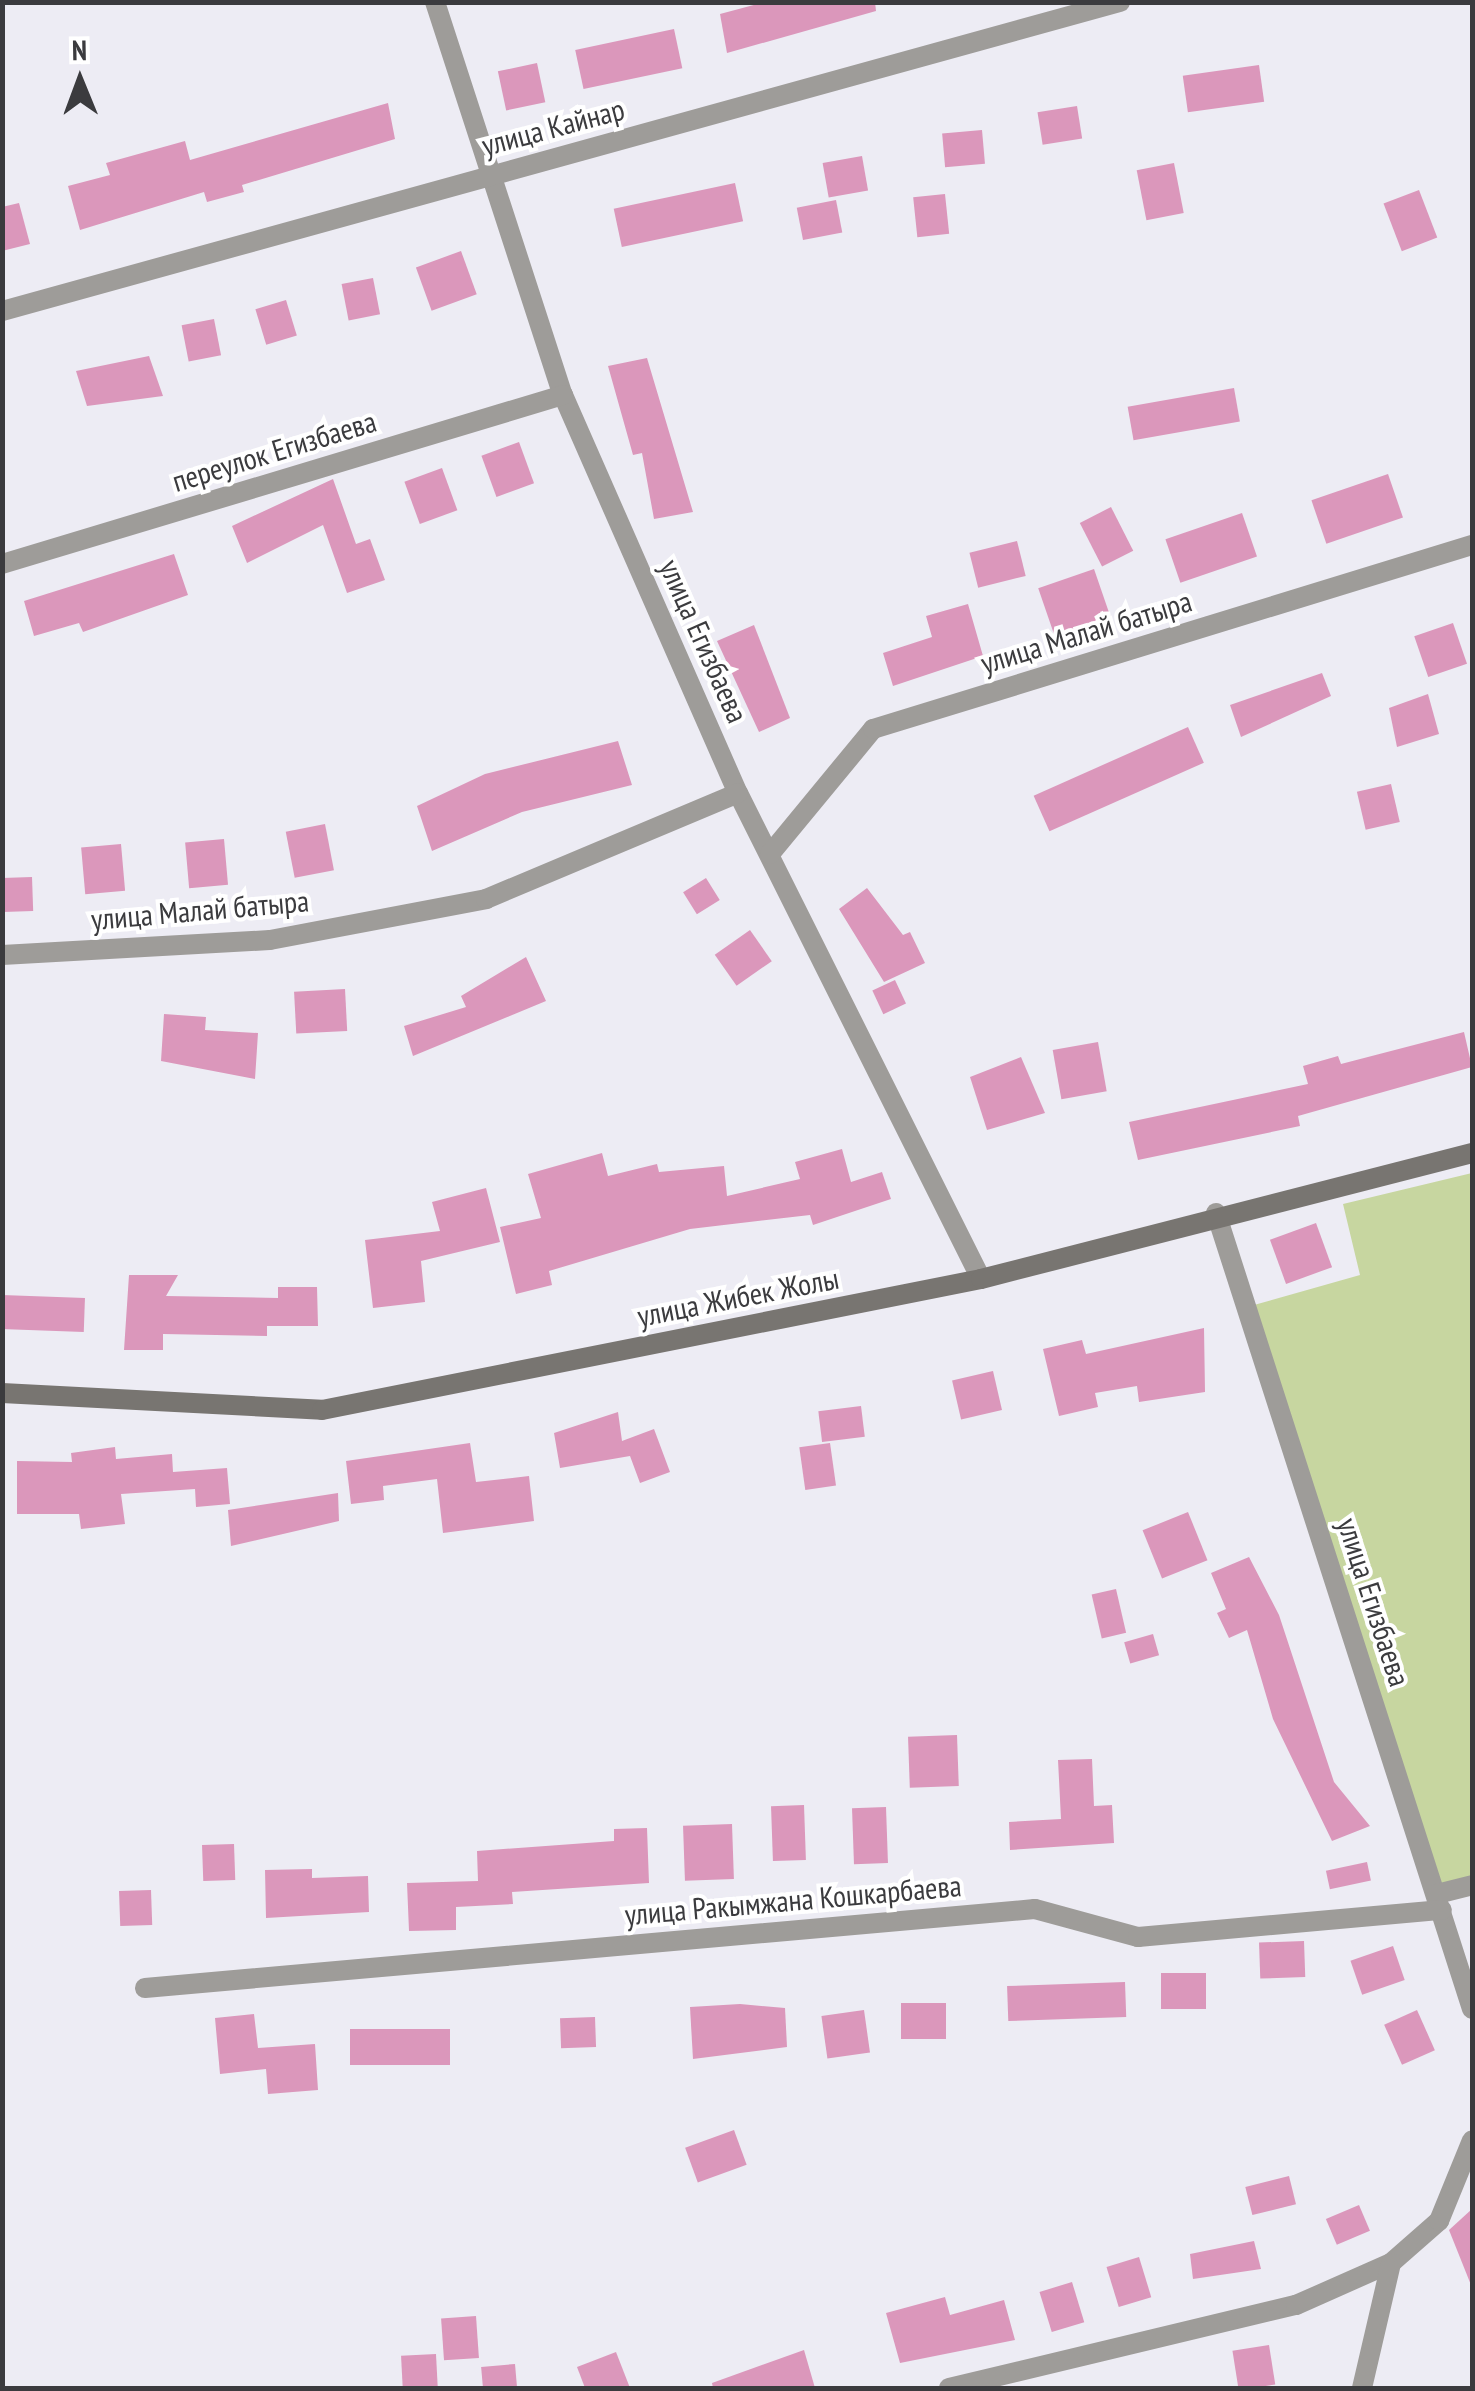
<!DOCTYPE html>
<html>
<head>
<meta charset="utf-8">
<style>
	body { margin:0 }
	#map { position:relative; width:1475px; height:2391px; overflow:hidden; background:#edecf4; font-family:"PT Sans Narrow",sans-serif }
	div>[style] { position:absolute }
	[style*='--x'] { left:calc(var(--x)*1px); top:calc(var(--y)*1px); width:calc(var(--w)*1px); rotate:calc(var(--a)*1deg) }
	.green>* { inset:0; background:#c7d6a0 }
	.building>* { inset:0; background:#db97bb; transform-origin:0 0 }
	.street>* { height:20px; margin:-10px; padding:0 10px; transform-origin:10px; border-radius:10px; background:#9e9c99 }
	.secondary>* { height:20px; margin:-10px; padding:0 10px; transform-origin:10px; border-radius:10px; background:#787571 }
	span { translate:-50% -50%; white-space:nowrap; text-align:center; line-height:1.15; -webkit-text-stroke:8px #fff; paint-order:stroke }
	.street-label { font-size:30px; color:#3b3b3e }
	.frame { position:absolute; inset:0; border:5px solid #3b3b3e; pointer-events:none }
	.north { position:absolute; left:30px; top:30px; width:100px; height:100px; -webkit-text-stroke:8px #fff; paint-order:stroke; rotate:359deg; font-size:28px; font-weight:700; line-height:40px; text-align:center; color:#3b3b3e }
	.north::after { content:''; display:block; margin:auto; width:35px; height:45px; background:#3b3b3e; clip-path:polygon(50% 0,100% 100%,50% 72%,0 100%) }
</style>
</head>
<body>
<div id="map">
	<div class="green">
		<i style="clip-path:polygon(1472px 1173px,1472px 1879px,1436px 1888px,1254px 1305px,1360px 1275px,1343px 1204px)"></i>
	</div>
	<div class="building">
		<i style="clip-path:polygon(765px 2px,875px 2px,876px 11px,727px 53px,720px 14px)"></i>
		<i style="left:674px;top:29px;width:40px;height:101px;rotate:78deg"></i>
		<i style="left:537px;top:63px;width:40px;height:40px;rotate:78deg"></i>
		<i style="left:1259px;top:65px;width:37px;height:77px;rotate:82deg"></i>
		<i style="clip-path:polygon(388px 103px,395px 139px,242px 185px,244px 192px,207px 202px,204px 192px,80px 230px,68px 186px,110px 175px,106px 163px,185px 141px,190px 160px)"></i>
		<i style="left:1077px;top:106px;width:33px;height:40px;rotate:81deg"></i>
		<i style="left:982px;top:130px;width:34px;height:40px;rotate:85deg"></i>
		<i style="left:862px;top:156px;width:35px;height:40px;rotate:80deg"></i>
		<i style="left:1174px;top:163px;width:51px;height:38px;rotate:79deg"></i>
		<i style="left:735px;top:183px;width:39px;height:124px;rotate:78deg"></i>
		<i style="left:1419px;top:190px;width:51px;height:38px;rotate:69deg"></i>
		<i style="left:945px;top:194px;width:40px;height:32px;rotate:84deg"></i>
		<i style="left:836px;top:200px;width:33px;height:40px;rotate:79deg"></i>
		<i style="clip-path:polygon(19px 203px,30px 244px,2px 251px,2px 207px)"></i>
		<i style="left:461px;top:251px;width:46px;height:48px;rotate:70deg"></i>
		<i style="left:373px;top:278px;width:37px;height:32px;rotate:79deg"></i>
		<i style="left:286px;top:300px;width:37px;height:32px;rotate:73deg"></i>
		<i style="left:214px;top:319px;width:37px;height:33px;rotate:79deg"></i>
		<i style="clip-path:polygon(149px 356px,163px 396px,87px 406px,76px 371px)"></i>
		<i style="clip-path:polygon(647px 358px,693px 512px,654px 519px,642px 453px,633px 455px,608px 366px)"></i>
		<i style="left:1234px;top:388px;width:34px;height:108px;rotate:80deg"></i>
		<i style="left:519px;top:442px;width:44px;height:40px;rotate:70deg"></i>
		<i style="left:442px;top:468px;width:45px;height:40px;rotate:70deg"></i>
		<i style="left:1388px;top:474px;width:46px;height:81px;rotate:71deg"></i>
		<i style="clip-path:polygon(333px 479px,356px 544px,370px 539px,385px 580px,347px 593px,323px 525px,247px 563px,232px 526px)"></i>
		<i style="left:1111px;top:507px;width:49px;height:35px;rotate:63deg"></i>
		<i style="left:1242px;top:513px;width:46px;height:81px;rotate:71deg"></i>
		<i style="left:1017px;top:541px;width:36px;height:49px;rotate:76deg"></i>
		<i style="clip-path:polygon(174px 554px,188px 595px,83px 632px,79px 623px,34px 636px,24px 601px)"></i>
		<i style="left:1094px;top:569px;width:55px;height:59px;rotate:71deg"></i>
		<i style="clip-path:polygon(968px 604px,983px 656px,893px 686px,883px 653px,932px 637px,926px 616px)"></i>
		<i style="left:1453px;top:623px;width:43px;height:41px;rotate:71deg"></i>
		<i style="clip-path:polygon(754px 625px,790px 718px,759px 732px,717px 641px)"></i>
		<i style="clip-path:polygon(1322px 673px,1331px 696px,1241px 737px,1230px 705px)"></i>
		<i style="clip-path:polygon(1428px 694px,1439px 734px,1397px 747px,1389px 708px)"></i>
		<i style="left:1188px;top:727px;width:39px;height:169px;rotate:66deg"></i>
		<i style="clip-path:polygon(618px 741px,632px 785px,522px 812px,432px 851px,417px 806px,485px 774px)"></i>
		<i style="left:1391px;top:784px;width:39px;height:35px;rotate:77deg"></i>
		<i style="left:325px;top:824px;width:47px;height:40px;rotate:79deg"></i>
		<i style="left:224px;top:839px;width:46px;height:39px;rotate:85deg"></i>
		<i style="left:121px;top:844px;width:47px;height:40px;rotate:85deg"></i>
		<i style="left:32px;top:877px;width:34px;height:30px;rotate:88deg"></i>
		<i style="left:706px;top:878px;width:26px;height:27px;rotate:58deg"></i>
		<i style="clip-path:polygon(867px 888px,903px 935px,910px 932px,925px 963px,884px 982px,839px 909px)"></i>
		<i style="left:750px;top:930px;width:38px;height:43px;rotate:55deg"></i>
		<i style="clip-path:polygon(526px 957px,546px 1001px,413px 1056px,404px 1026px,466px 1007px,461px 996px)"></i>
		<i style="left:895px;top:980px;width:26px;height:25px;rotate:65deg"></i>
		<i style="left:345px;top:989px;width:42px;height:51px;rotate:87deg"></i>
		<i style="clip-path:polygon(164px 1014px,206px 1017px,205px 1030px,258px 1033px,255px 1079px,161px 1061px)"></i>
		<i style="clip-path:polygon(1464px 1032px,1472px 1067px,1298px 1116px,1300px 1126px,1138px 1160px,1129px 1122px,1308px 1084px,1303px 1066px,1338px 1056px,1341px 1064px)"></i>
		<i style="left:1098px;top:1042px;width:50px;height:46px;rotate:80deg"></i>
		<i style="clip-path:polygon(1021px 1057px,1045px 1113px,987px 1130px,970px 1077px)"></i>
		<i style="clip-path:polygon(842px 1149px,851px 1182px,882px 1172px,891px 1199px,813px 1225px,810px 1215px,690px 1229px,549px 1271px,552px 1285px,516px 1294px,500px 1227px,541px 1218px,528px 1174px,602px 1153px,608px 1176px,657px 1164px,659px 1172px,724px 1166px,727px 1196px,800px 1179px,795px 1162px)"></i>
		<i style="clip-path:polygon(486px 1188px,500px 1242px,421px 1261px,425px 1302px,373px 1308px,365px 1240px,440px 1231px,432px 1202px)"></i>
		<i style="left:1316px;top:1223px;width:47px;height:49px;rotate:70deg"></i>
		<i style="clip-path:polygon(129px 1275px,178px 1275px,166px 1296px,278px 1298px,278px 1287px,317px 1287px,318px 1326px,267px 1326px,267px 1336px,163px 1334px,163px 1350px,124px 1350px)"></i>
		<i style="left:2px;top:1295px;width:83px;height:34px;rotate:2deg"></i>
		<i style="clip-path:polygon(1204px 1328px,1205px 1392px,1139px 1402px,1137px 1386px,1095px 1393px,1098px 1407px,1059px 1416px,1043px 1349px,1082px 1340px,1086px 1354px)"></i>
		<i style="left:993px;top:1371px;width:40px;height:42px;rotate:77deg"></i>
		<i style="left:861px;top:1406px;width:31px;height:43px;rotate:83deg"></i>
		<i style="clip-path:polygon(618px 1412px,622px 1441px,654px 1429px,670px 1472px,640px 1483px,630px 1456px,560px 1468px,554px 1433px)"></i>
		<i style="clip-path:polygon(470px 1443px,476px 1482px,529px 1476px,534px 1521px,443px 1533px,437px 1479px,383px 1486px,384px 1500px,351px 1504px,346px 1461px)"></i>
		<i style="left:830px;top:1443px;width:43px;height:31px;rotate:82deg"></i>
		<i style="clip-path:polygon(115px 1447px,116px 1459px,172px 1454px,173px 1472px,227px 1468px,230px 1504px,196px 1507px,195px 1489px,121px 1494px,125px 1524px,81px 1529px,79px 1514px,17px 1514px,17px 1461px,72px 1462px,71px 1453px)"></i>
		<i style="clip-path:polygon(338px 1493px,339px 1521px,231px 1546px,228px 1510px)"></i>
		<i style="left:1188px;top:1512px;width:52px;height:49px;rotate:68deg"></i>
		<i style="clip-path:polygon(1249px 1557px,1279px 1615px,1334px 1782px,1370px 1826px,1332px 1841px,1273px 1719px,1247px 1630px,1229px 1638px,1217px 1613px,1226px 1609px,1211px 1573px)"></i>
		<i style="left:1116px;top:1589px;width:45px;height:25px;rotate:77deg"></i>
		<i style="left:1153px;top:1634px;width:22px;height:30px;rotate:74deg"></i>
		<i style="left:957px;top:1735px;width:51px;height:49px;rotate:88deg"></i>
		<i style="clip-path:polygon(1092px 1759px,1094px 1806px,1112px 1805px,1114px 1843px,1010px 1850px,1009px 1822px,1061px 1819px,1058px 1760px)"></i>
		<i style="left:804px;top:1805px;width:55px;height:33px;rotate:88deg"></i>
		<i style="left:886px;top:1807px;width:56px;height:34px;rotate:88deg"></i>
		<i style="left:732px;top:1824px;width:55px;height:49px;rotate:88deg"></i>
		<i style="clip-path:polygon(647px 1828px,649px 1883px,512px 1892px,513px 1904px,456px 1907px,456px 1930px,409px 1931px,407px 1883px,478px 1881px,477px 1851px,614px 1841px,614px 1829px)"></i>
		<i style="left:234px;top:1844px;width:36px;height:32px;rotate:88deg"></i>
		<i style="left:1367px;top:1862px;width:19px;height:42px;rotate:78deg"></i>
		<i style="clip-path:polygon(312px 1869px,312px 1878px,368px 1876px,369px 1912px,266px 1918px,265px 1870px)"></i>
		<i style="left:151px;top:1890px;width:35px;height:32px;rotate:88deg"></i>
		<i style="left:1304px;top:1941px;width:36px;height:45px;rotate:88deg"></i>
		<i style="left:1393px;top:1946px;width:36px;height:45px;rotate:71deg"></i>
		<i style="left:1206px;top:1973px;width:36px;height:45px;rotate:90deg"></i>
		<i style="left:1125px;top:1982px;width:35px;height:118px;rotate:88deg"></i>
		<i style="left:946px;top:2003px;width:36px;height:45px;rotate:90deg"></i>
		<i style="clip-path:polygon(740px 2004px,785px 2008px,787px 2047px,693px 2059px,690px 2007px)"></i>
		<i style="left:864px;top:2010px;width:43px;height:43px;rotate:82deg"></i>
		<i style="left:1417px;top:2010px;width:44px;height:36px;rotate:66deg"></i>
		<i style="clip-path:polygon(254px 2014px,258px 2048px,315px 2044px,318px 2090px,268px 2094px,266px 2069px,220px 2074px,215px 2018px)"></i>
		<i style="left:595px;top:2017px;width:30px;height:35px;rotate:88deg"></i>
		<i style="left:450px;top:2029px;width:36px;height:100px;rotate:90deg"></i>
		<i style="left:734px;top:2130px;width:37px;height:52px;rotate:70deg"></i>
		<i style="left:1289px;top:2176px;width:29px;height:45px;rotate:76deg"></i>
		<i style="left:1359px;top:2205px;width:28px;height:36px;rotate:67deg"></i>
		<i style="clip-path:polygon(1472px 2209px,1472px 2285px,1471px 2285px,1449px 2230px)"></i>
		<i style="clip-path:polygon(1254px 2241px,1261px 2269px,1193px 2279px,1190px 2254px)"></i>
		<i style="left:1139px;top:2257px;width:42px;height:34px;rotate:73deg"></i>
		<i style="left:1072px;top:2282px;width:42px;height:34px;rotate:73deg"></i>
		<i style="clip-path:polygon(945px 2297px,950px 2315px,1004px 2300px,1015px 2340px,900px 2363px,886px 2313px)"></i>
		<i style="left:476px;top:2316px;width:42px;height:35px;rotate:86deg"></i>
		<i style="left:1269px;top:2345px;width:40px;height:37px;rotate:81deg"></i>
		<i style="clip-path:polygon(804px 2350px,815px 2388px,713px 2388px,712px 2383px)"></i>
		<i style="clip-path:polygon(616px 2352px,630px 2388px,585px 2388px,577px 2367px)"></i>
		<i style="left:436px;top:2354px;width:34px;height:35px;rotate:87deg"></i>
		<i style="left:515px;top:2364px;width:24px;height:34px;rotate:85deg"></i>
	</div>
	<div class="street">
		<i style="--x:435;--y:2;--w:413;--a:72"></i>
		<i style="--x:563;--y:395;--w:435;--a:66.3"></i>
		<i style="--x:738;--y:793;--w:543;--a:63.43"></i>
		<i style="--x:2;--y:311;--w:1160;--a:-15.45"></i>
		<i style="--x:2;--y:564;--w:586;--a:-16.76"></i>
		<i style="--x:770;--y:854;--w:162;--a:-50.5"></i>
		<i style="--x:873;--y:729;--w:627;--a:-17.08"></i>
		<i style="--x:2;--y:955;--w:268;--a:-3.2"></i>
		<i style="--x:270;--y:940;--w:220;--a:-10.7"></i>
		<i style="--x:486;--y:899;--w:273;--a:-22.8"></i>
		<i style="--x:1216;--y:1213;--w:836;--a:72.17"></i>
		<i style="--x:1437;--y:1894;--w:36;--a:-14"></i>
		<i style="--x:145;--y:1988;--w:893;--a:-5.07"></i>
		<i style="--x:1035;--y:1909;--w:107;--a:15.2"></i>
		<i style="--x:1138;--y:1937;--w:305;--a:-5.1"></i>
		<i style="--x:949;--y:2388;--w:357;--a:-13.5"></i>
		<i style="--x:1296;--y:2305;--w:104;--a:-23.9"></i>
		<i style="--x:1391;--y:2263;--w:64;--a:-41.2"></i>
		<i style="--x:1439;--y:2221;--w:87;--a:-67.8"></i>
		<i style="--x:1362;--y:2388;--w:128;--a:-76.9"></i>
	</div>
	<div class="secondary">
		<i style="--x:2;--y:1393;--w:320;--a:3"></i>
		<i style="--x:322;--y:1410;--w:672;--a:-11.24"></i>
		<i style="--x:981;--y:1279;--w:507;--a:-14.39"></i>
	</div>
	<div class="street-label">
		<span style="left:553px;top:127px;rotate:-15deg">улица Кайнар</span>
		<span style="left:274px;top:451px;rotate:-17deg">переулок Егизбаева</span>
		<span style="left:1086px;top:632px;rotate:-17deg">улица Малай батыра</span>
		<span style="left:704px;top:641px;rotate:66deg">улица Егизбаева</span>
		<span style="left:200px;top:910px;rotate:-5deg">улица Малай батыра</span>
		<span style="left:738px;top:1297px;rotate:-11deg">улица Жибек Жолы</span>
		<span style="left:1374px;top:1602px;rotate:72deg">улица Егизбаева</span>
		<span style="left:793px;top:1900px;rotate:-5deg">улица Ракымжана Кошкарбаева</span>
	</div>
	<div class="frame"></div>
	<div class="north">N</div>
</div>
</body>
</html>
